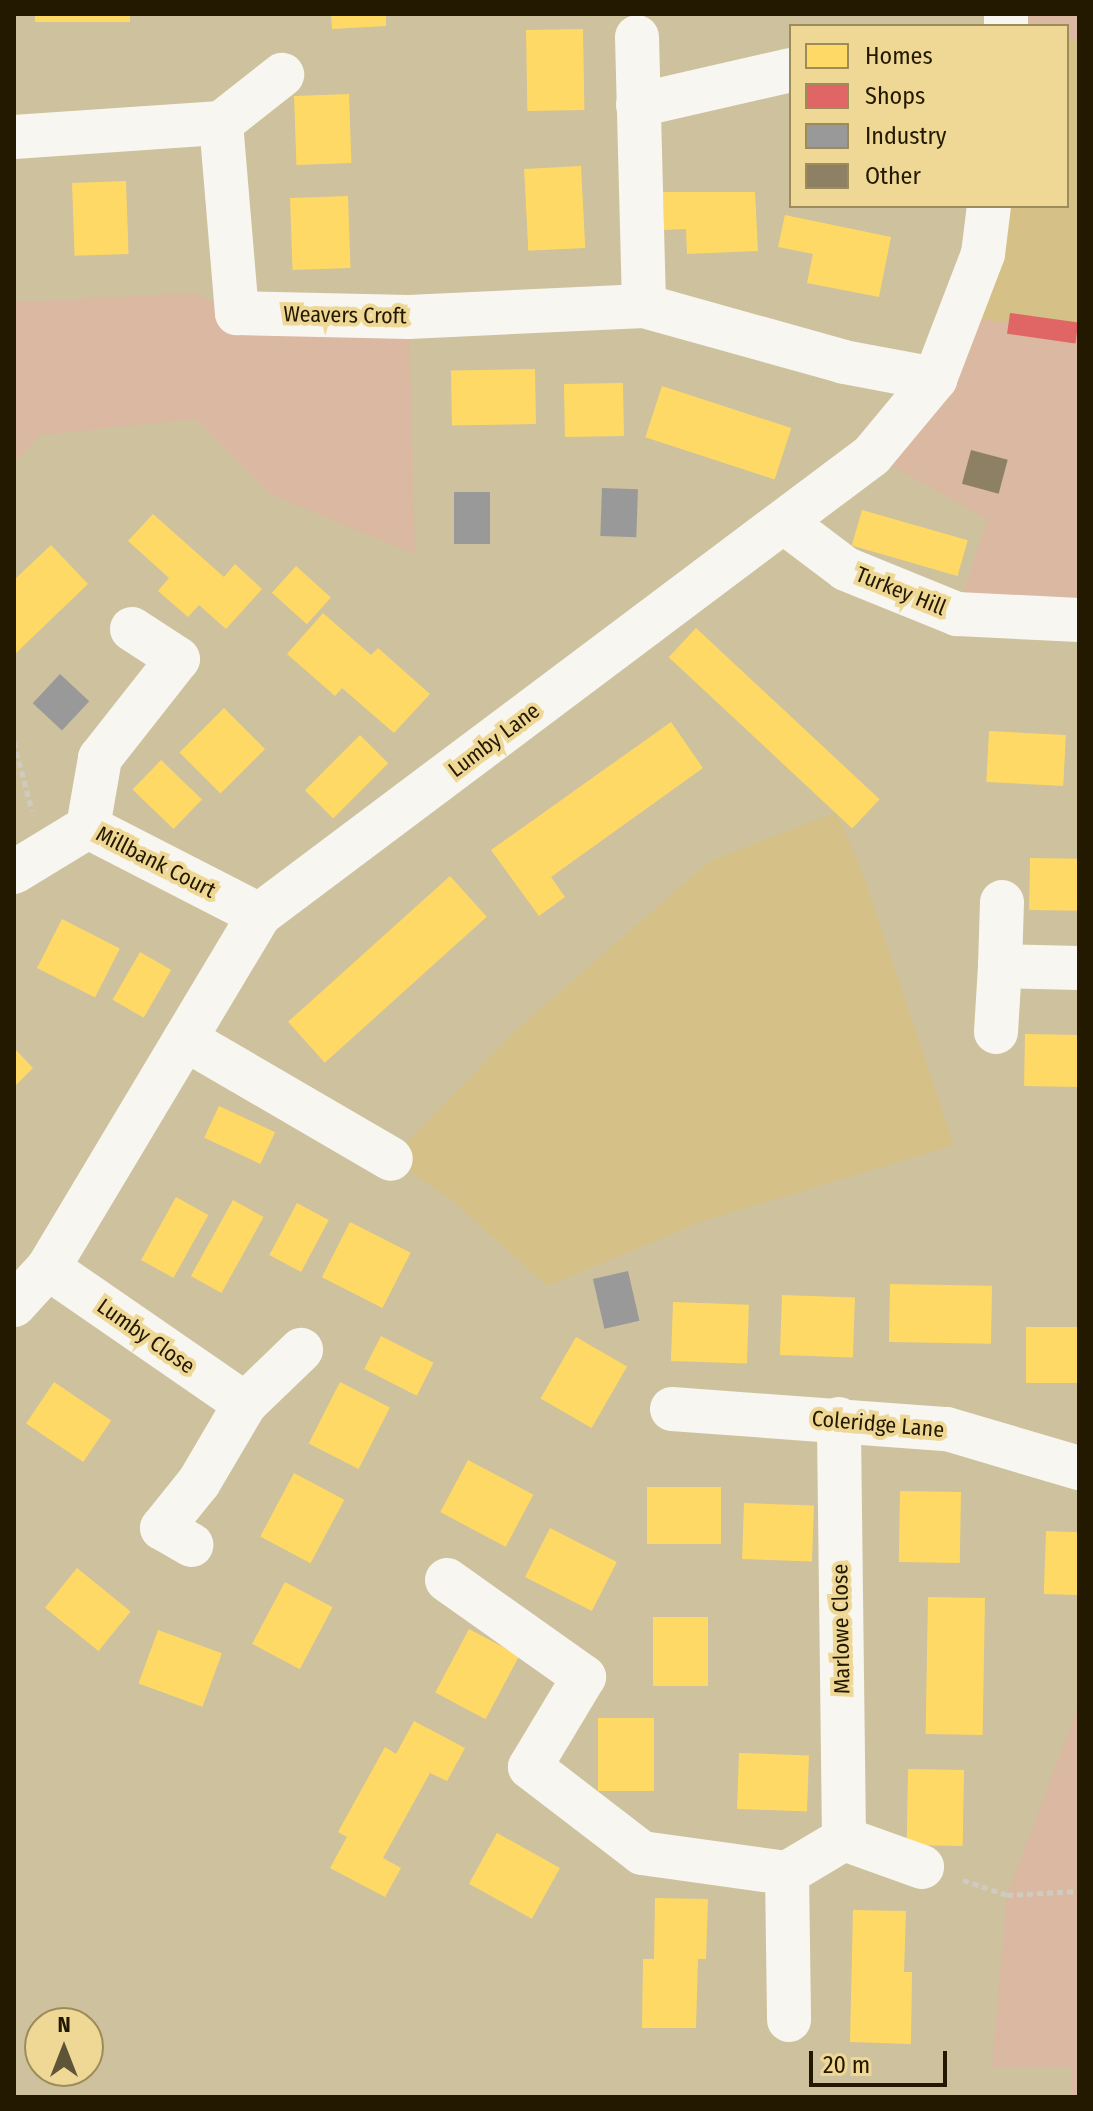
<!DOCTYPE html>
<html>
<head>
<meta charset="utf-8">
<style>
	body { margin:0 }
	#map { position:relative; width:1093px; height:2111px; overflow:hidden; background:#cec19d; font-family:"Fira Sans Condensed",sans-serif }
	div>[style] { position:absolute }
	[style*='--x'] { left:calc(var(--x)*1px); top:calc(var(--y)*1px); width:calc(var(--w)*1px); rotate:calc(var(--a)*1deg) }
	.built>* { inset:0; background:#d5c088 }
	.green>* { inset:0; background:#dab8a2 }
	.homes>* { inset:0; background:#ffd966; transform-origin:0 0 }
	.shops>* { inset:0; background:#e06666; transform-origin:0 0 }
	.industry>* { inset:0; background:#999; transform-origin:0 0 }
	.building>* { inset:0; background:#8d8064; transform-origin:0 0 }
	.path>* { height:5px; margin-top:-2.5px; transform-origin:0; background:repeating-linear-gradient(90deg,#d0cbc0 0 6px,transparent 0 10px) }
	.minor>* { height:44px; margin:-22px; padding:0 22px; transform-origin:22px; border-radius:22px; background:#f8f6f0 }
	span { translate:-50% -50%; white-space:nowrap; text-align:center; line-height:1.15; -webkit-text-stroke:8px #efd896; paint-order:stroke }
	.street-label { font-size:22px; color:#221900 }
	.frame { position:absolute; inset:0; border:16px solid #221900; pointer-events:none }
	.legend { position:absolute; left:789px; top:24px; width:280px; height:184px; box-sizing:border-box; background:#efd896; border:2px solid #9d8c5a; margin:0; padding:10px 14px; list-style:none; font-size:24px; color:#221900 }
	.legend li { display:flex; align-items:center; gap:16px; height:40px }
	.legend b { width:40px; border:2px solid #9d8c5a }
	.north { position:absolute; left:24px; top:2007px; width:80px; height:80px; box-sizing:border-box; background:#efd896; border:2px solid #9d8c5a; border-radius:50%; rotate:0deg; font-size:22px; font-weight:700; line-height:32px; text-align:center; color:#221900 }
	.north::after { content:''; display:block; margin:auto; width:28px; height:36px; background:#5e5437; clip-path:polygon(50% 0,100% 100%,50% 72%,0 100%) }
	.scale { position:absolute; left:809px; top:2051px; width:138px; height:36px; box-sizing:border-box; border:4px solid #221900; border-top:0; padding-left:10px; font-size:24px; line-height:28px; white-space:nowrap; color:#221900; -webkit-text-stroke:6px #efd896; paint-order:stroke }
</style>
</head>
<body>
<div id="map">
	<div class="built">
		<i style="clip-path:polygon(1067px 38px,1079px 41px,1079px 331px,961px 317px,989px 206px,1067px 206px)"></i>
		<i style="clip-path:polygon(836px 812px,862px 871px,954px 1145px,703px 1221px,547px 1286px,453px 1201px,391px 1159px,516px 1030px,710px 861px)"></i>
	</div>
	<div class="green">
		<i style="clip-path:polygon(1006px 14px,1079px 14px,1079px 41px,1067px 38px,1067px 26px,1022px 26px)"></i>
		<i style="clip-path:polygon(194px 293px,237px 313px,409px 317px,415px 554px,270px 494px,195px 419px,40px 435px,14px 462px,14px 302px)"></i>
		<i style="clip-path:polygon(961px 317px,1079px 331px,1079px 620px,957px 614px,987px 519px,872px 455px)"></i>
		<i style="clip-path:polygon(1079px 1704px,1079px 2097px,1072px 2097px,1072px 2068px,992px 2068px,1007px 1895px)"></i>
	</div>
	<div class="homes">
		<i style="left:35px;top:14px;width:95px;height:8px"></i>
		<i style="clip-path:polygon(331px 14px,386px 14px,386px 26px,332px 29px)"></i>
		<i style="left:583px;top:29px;width:81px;height:57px;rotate:89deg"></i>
		<i style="left:349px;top:94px;width:69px;height:55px;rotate:88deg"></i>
		<i style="left:581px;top:166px;width:82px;height:57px;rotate:87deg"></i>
		<i style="left:126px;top:181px;width:73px;height:54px;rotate:88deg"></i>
		<i style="clip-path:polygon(663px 192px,755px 192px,758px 251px,687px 254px,686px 229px,664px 230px)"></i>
		<i style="left:348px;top:196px;width:72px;height:58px;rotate:88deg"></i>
		<i style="clip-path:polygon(785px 215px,891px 237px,879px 297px,807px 283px,813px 254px,778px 247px)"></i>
		<i style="left:535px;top:369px;width:55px;height:84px;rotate:89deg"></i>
		<i style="left:623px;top:383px;width:53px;height:59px;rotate:89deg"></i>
		<i style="left:662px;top:386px;width:136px;height:54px;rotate:18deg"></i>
		<i style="left:862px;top:510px;width:110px;height:37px;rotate:16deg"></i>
		<i style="clip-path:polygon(153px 514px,224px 577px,235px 564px,262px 589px,226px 629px,199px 605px,188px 617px,158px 591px,169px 578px,128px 541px)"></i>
		<i style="clip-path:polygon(51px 545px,88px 584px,14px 655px,14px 580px)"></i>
		<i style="left:296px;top:566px;width:47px;height:36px;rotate:42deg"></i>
		<i style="clip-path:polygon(323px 613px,371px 655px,378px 648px,430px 694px,394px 733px,342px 688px,335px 696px,287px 654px)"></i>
		<i style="left:696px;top:628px;width:251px;height:40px;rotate:43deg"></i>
		<i style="left:224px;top:708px;width:58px;height:63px;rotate:45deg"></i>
		<i style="clip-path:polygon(671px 722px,703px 768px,551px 877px,565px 897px,539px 916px,491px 850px)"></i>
		<i style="left:989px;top:731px;width:77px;height:51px;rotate:3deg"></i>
		<i style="left:360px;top:735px;width:40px;height:78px;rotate:45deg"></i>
		<i style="left:161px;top:760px;width:57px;height:41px;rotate:44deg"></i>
		<i style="left:1030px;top:858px;width:49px;height:52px;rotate:1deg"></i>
		<i style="left:450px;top:876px;width:55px;height:218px;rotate:48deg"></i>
		<i style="left:62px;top:919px;width:65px;height:55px;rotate:27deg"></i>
		<i style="left:140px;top:952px;width:36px;height:55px;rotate:30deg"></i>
		<i style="left:1025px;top:1034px;width:54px;height:52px;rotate:1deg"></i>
		<i style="clip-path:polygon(14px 1048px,33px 1068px,14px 1087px)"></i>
		<i style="left:219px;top:1106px;width:62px;height:35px;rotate:25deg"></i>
		<i style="left:176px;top:1197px;width:37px;height:72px;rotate:29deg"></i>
		<i style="left:233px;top:1200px;width:35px;height:87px;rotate:29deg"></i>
		<i style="left:297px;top:1203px;width:36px;height:59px;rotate:28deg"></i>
		<i style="left:350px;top:1222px;width:68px;height:62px;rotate:27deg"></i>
		<i style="left:890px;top:1284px;width:102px;height:58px;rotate:1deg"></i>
		<i style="left:782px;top:1295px;width:73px;height:60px;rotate:2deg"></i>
		<i style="left:673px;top:1302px;width:76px;height:59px;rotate:2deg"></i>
		<i style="left:1026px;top:1327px;width:53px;height:56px"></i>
		<i style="left:381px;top:1336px;width:59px;height:37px;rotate:27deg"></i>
		<i style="left:576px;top:1337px;width:59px;height:71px;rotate:30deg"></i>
		<i style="left:54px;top:1382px;width:69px;height:50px;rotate:34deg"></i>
		<i style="left:340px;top:1382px;width:56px;height:69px;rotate:27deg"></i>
		<i style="left:468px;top:1460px;width:74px;height:59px;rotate:28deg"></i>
		<i style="left:294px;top:1473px;width:57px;height:72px;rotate:28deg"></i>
		<i style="left:647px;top:1487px;width:74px;height:57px"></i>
		<i style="left:900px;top:1491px;width:61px;height:71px;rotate:1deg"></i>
		<i style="left:744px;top:1503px;width:70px;height:56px;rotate:2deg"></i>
		<i style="left:550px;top:1528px;width:75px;height:55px;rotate:27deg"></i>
		<i style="left:1046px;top:1531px;width:33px;height:63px;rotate:2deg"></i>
		<i style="left:77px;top:1568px;width:69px;height:51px;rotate:39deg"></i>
		<i style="left:285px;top:1582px;width:54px;height:70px;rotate:28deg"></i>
		<i style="left:928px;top:1597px;width:57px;height:137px;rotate:1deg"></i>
		<i style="left:653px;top:1617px;width:55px;height:69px"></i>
		<i style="left:469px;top:1629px;width:57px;height:72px;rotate:28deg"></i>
		<i style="left:158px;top:1630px;width:68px;height:57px;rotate:20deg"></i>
		<i style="left:598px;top:1718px;width:56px;height:73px"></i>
		<i style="clip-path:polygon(414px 1721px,465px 1748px,447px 1781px,430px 1773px,383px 1858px,401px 1868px,385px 1897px,330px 1868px,347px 1837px,338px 1832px,385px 1747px,396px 1754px)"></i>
		<i style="left:739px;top:1753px;width:70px;height:56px;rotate:2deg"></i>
		<i style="left:908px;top:1769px;width:56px;height:76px;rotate:1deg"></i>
		<i style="left:497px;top:1833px;width:72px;height:58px;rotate:29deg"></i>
		<i style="clip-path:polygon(655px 1898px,708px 1899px,706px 1959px,698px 1959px,696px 2028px,642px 2028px,643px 1959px,654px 1959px)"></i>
		<i style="clip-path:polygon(853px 1910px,906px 1911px,904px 1972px,912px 1972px,911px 2044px,850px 2042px)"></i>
	</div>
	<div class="shops">
		<i style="left:1010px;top:313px;width:69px;height:21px;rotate:8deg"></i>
	</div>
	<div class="industry">
		<i style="left:602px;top:488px;width:36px;height:48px;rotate:2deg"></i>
		<i style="left:454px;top:492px;width:36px;height:52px"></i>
		<i style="left:60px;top:674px;width:40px;height:40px;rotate:43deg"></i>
		<i style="left:628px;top:1271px;width:51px;height:36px;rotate:77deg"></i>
	</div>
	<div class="building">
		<i style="left:971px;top:450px;width:38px;height:35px;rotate:15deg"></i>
	</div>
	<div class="path">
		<i style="--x:14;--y:742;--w:71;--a:75.4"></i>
		<i style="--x:963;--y:1880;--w:46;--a:18.8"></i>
		<i style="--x:1007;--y:1895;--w:72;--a:-3.2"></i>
	</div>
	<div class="minor">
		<i style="--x:1006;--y:26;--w:12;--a:-90"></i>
		<i style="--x:637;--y:37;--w:269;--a:88.5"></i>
		<i style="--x:638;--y:105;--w:157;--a:-12.9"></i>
		<i style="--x:221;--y:123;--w:78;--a:-38.2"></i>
		<i style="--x:14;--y:137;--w:207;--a:-3.9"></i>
		<i style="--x:221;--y:123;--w:191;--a:85.2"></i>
		<i style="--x:237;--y:313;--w:172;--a:1.3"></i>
		<i style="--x:409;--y:317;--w:235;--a:-2.7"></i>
		<i style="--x:644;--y:306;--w:208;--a:15.6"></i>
		<i style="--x:844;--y:362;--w:93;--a:10.6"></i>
		<i style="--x:785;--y:523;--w:76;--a:37"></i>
		<i style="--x:846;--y:569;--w:120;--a:22.1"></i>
		<i style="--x:957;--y:614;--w:122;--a:2.8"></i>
		<i style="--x:88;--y:827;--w:70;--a:-80.1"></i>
		<i style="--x:100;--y:758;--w:126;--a:-51.8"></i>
		<i style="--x:178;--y:659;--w:55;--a:-146.9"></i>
		<i style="--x:14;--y:872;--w:87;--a:-31.3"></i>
		<i style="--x:88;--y:827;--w:192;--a:27.2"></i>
		<i style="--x:1002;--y:902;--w:64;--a:91.8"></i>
		<i style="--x:1000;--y:966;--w:79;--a:1.5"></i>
		<i style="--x:996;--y:1032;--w:66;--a:-86.5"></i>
		<i style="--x:185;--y:1039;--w:238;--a:30.2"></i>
		<i style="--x:48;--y:1268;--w:239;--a:34.6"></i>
		<i style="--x:245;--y:1404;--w:91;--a:120.5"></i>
		<i style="--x:199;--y:1482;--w:59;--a:128.8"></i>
		<i style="--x:162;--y:1528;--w:34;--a:30"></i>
		<i style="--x:14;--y:1305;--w:50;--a:-47.4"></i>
		<i style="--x:48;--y:1268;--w:411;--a:-59.1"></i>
		<i style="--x:259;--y:915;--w:766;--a:-36.88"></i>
		<i style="--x:872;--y:455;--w:99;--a:-50.3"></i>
		<i style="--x:935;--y:379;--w:134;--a:-69"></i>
		<i style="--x:983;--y:254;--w:48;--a:-82.9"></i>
		<i style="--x:245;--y:1404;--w:78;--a:-44"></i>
		<i style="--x:672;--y:1409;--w:276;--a:4.2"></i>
		<i style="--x:947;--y:1429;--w:138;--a:16.5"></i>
		<i style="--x:447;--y:1580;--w:168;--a:35.3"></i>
		<i style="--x:584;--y:1677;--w:105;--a:121"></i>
		<i style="--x:530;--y:1767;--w:141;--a:37.5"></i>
		<i style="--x:642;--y:1853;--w:146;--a:7.9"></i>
		<i style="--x:787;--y:1873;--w:66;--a:-30.8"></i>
		<i style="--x:844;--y:1839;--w:420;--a:-90.7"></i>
		<i style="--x:844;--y:1839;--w:83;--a:19.7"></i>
		<i style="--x:787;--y:1873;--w:147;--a:89.2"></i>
	</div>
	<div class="street-label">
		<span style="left:345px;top:315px;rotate:1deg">Weavers Croft</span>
		<span style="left:901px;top:591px;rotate:22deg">Turkey Hill</span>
		<span style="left:494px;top:740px;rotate:-37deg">Lumby Lane</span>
		<span style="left:156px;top:862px;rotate:27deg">Millbank Court</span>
		<span style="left:146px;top:1336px;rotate:35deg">Lumby Close</span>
		<span style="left:878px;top:1424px;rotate:5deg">Coleridge Lane</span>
		<span style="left:841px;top:1629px;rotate:-91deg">Marlowe Close</span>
	</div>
	<div class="frame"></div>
	<ul class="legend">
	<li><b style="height:22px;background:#ffd966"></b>Homes</li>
	<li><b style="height:22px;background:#e06666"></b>Shops</li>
	<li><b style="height:22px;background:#999"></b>Industry</li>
	<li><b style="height:22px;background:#8d8064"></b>Other</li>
	</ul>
	<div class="north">N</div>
	<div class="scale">20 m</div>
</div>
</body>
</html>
